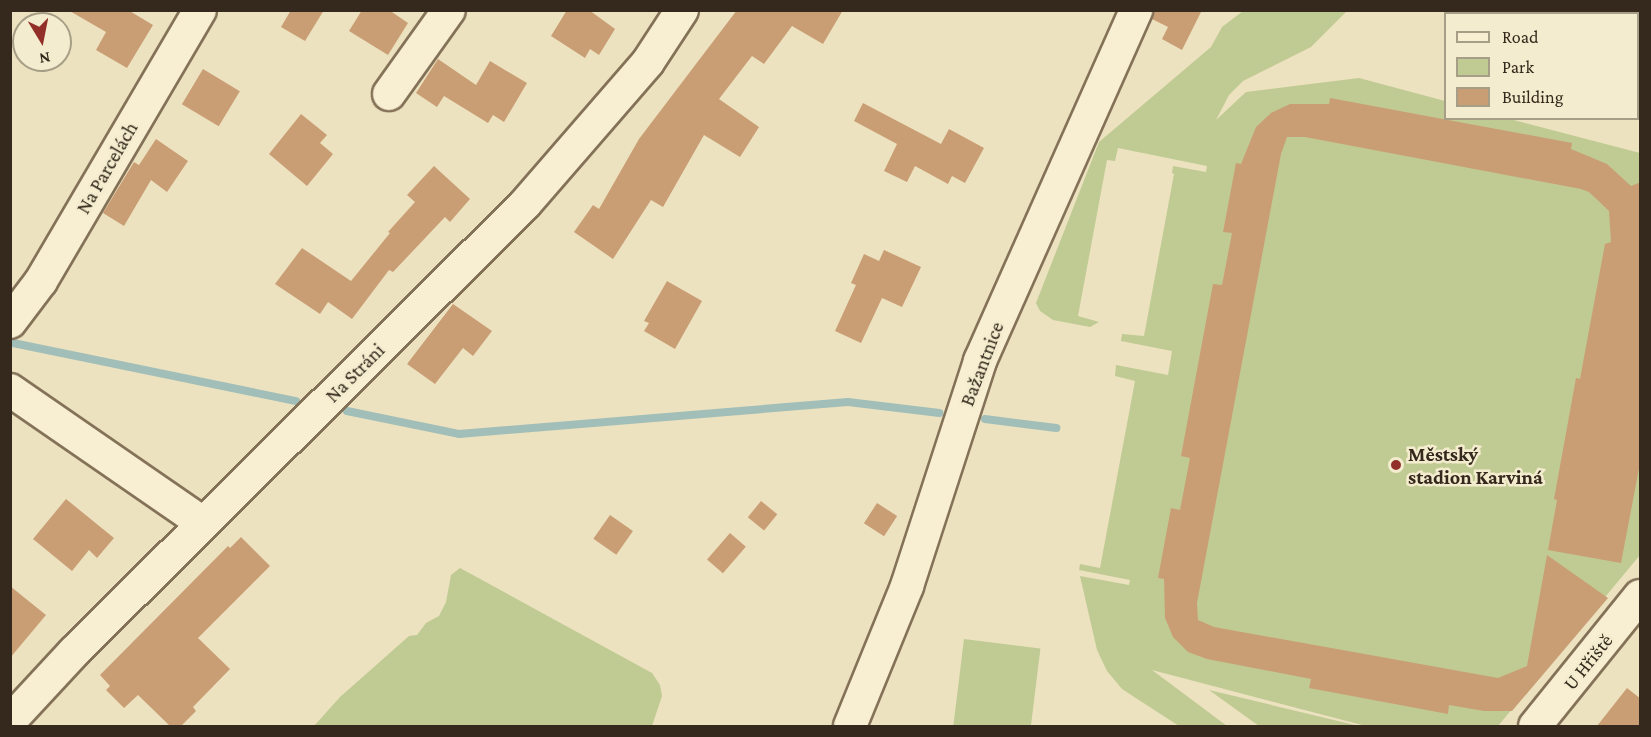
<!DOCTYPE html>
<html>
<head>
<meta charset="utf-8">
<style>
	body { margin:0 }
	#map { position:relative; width:1651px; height:737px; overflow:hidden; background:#ece2bf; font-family:"Crimson Pro",serif }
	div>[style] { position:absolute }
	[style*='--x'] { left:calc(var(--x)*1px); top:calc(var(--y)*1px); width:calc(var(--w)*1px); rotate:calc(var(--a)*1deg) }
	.green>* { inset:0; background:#c0ca93; transform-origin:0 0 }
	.stream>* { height:8px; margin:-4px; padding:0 4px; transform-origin:4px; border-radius:4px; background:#a2beb8 }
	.building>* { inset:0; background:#ca9e75; transform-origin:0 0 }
	.roads { filter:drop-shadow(2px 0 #847258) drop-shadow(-2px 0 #847258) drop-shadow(0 2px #847258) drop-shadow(0 -2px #847258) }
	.lane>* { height:15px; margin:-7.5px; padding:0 7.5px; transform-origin:7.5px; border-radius:7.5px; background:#f8efd2 }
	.street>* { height:32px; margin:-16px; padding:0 16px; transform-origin:16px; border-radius:16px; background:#f8efd2 }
	.dots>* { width:16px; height:16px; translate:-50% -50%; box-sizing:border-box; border:3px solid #f4ecce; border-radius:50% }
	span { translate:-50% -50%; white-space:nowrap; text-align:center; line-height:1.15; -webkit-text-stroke:5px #f4ecce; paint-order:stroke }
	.street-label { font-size:20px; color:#34291c }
	.poi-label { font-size:20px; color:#34291c; font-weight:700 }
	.left { translate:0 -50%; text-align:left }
	.frame { position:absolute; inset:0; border:12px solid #34291c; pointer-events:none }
	.legend { position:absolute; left:1444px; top:12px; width:195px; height:108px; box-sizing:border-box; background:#f4ecce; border:2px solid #a79e87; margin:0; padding:8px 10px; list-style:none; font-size:18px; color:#34291c }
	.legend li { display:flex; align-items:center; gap:12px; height:30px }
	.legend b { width:30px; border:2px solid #a79e87 }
	.north { position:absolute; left:12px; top:12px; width:60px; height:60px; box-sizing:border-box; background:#f4ecce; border:2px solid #a79e87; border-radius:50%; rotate:170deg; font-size:16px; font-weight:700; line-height:24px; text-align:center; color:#34291c }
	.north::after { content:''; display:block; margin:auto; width:21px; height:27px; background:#922f29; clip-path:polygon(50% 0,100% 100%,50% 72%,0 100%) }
</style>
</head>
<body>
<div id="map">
	<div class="green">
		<i style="clip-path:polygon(1243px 11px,1347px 11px,1311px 47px,1243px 81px,1229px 95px,1216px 120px,1246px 92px,1359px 78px,1445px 101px,1446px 118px,1510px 119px,1640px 153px,1640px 555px,1498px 726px,1366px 726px,1152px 670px,1227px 726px,1179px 726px,1122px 689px,1107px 671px,1097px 650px,1080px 576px,1129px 585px,1130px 580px,1079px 570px,1080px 564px,1100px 568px,1135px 381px,1115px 376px,1116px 365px,1168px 375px,1172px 351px,1121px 341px,1122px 334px,1144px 336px,1174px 174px,1172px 173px,1173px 166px,1206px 172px,1207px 166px,1118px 148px,1115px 161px,1107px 160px,1078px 316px,1099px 322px,1090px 327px,1053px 320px,1040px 311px,1036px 303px,1099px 142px,1211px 47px,1222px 27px)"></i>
		<i style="clip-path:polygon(460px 568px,652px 673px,660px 685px,662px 696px,652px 726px,314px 726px,340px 697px,409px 636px,417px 635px,426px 623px,439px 616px,446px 602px,451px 575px)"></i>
		<i style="left:964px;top:639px;width:77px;height:88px;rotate:7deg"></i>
		<i style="clip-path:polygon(1209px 690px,1359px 726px,1259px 726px)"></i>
	</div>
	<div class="stream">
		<i style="--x:13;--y:343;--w:289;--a:11.6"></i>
		<i style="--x:347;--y:411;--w:114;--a:11.6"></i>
		<i style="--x:459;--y:434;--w:390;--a:-4.7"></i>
		<i style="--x:848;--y:402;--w:92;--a:6.9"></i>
		<i style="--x:985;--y:419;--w:72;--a:7.2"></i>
	</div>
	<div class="building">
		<i style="clip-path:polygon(68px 10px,128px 10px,153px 25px,127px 68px,96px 50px,106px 32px)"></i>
		<i style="clip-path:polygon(291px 10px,324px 10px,305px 41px,281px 27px)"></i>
		<i style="clip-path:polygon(362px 10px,389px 10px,408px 23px,388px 55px,349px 31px)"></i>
		<i style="clip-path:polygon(567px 10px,589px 10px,615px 29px,599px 55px,590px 49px,585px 58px,551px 36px)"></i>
		<i style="clip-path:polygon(737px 10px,843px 10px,823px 44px,792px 26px,764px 64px,752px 56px,719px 99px,759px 127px,740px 157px,704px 135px,663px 207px,651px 200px,613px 259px,574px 232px,593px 205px,599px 209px,639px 139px)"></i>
		<i style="clip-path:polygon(1154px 10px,1202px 10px,1182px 50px,1162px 39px,1168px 27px,1152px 19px)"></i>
		<i style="clip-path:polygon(438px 59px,476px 85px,490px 61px,527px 83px,504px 122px,493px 115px,488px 123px,444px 96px,437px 107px,416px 93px)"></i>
		<i style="left:203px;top:69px;width:43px;height:41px;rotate:31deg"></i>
		<i style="clip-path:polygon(1330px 98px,1572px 143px,1571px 149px,1607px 164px,1631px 186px,1641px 182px,1641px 458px,1621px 563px,1548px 550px,1557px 500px,1554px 499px,1576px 378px,1580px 379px,1605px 244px,1611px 242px,1609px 211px,1589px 192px,1581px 189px,1305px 137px,1287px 137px,1281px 154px,1197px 603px,1198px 620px,1214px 627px,1498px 678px,1527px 666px,1547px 555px,1608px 598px,1512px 711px,1484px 711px,1449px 705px,1448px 714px,1309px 688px,1311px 679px,1207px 659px,1188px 652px,1173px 637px,1165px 618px,1164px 579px,1158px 578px,1171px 508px,1180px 510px,1190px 458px,1181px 456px,1213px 284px,1222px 285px,1232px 233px,1223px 232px,1236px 163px,1241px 164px,1256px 127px,1271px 113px,1290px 104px,1329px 104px)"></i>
		<i style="clip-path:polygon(863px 103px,941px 144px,949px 129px,984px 148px,965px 183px,952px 176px,948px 184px,915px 166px,907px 182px,884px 171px,897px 144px,854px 121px)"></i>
		<i style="clip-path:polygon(301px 114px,327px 135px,320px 143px,333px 154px,307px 186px,269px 154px)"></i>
		<i style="clip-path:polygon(156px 139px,188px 161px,167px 192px,151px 180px,124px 226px,103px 213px,134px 162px,139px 165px)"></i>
		<i style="clip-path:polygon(434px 166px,470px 199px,450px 222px,445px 217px,393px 272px,389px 270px,352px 319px,328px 302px,320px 314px,275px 284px,302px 248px,351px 281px,390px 233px,388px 232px,415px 202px,407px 195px)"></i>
		<i style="clip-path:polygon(884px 250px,921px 267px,902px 307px,882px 298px,861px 343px,835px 331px,856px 285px,851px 283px,864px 254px,879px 261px)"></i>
		<i style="clip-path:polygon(667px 281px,702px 301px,675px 349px,644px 331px,649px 323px,644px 321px)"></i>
		<i style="clip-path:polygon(453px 304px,492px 331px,473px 356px,463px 348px,435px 384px,407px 364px)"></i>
		<i style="clip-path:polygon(66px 499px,114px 538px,97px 558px,89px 550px,72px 571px,33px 539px)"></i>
		<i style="left:761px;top:501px;width:21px;height:21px;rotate:39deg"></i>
		<i style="left:877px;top:503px;width:24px;height:24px;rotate:33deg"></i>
		<i style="left:610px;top:515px;width:28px;height:29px;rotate:35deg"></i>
		<i style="left:730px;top:533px;width:21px;height:35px;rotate:41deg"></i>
		<i style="clip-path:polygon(241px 537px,270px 566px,198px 638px,230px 669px,193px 707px,196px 711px,181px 726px,170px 726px,138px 695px,124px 708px,106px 690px,110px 686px,100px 675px,228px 546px,230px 548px)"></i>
		<i style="clip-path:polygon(10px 586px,46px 615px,10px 658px)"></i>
		<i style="clip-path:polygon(1627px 688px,1641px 699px,1641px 726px,1597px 726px)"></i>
	</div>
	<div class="roads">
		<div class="lane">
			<i style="--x:1638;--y:80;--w:2;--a:27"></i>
		</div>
		<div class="street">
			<i style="--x:389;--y:94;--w:103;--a:-54.5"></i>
			<i style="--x:10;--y:322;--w:51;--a:-52.9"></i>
			<i style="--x:41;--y:281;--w:314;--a:-59.6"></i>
			<i style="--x:10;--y:390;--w:234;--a:34.6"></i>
			<i style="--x:10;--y:721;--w:94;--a:-47.2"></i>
			<i style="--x:74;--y:652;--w:636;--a:-44.81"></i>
			<i style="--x:525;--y:204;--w:188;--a:-49.1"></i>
			<i style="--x:648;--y:62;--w:62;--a:-56.8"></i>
			<i style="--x:850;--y:726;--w:151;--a:-67.8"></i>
			<i style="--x:907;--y:586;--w:237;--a:-72"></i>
			<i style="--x:980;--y:361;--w:384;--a:-66"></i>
			<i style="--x:1535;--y:726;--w:167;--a:-51.1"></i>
		</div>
	</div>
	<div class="dots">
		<i style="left:1396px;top:465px;background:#922f29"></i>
	</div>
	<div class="street-label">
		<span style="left:107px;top:168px;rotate:-60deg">Na Parcelách</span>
		<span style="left:982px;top:364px;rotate:-69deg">Bažantnice</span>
		<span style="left:355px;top:373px;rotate:-45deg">Na Stráni</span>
		<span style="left:1588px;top:662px;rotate:-51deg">U Hřiště</span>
	</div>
	<div class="poi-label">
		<span class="left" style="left:1408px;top:466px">Městský<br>stadion Karviná</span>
	</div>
	<div class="frame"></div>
	<ul class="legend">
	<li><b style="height:8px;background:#f8efd2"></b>Road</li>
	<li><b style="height:16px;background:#c0ca93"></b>Park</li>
	<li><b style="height:16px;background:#ca9e75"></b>Building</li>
	</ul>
	<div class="north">N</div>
</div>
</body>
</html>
